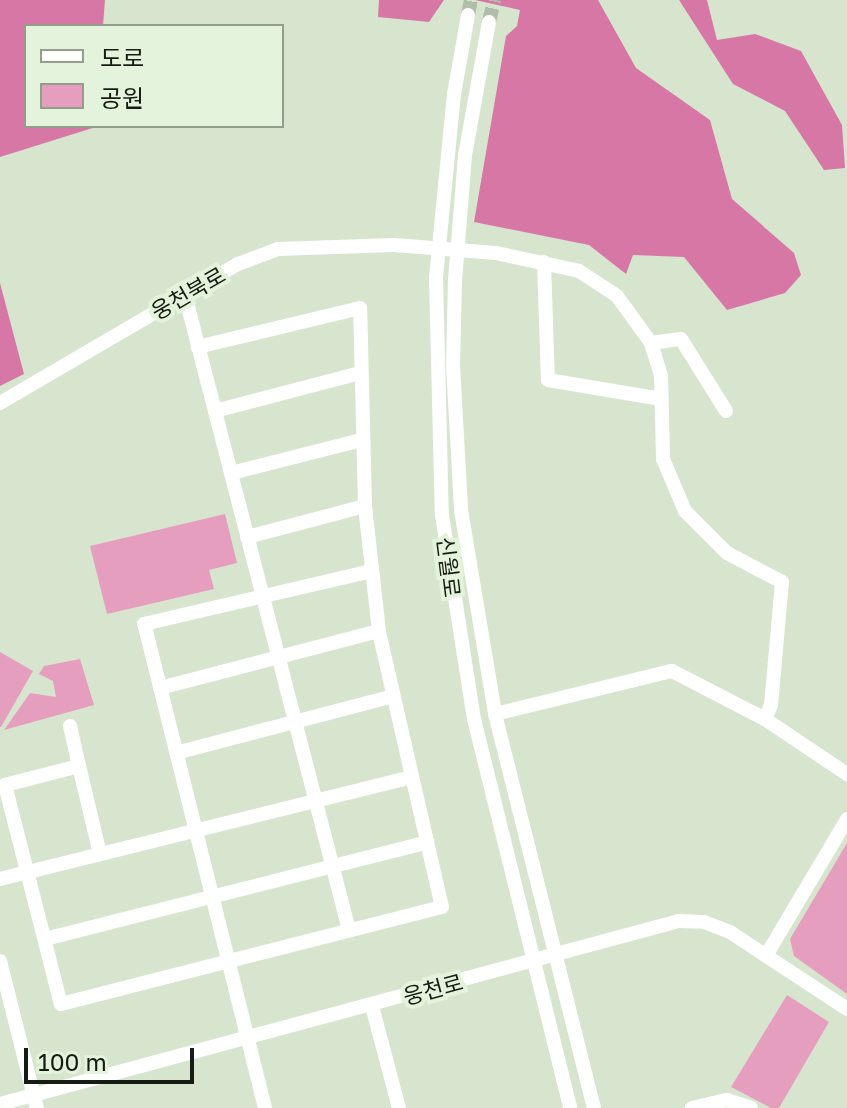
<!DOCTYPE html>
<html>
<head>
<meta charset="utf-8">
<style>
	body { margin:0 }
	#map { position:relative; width:847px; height:1108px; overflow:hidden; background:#d7e5cf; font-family:"Golos Text","Noto Sans KR",sans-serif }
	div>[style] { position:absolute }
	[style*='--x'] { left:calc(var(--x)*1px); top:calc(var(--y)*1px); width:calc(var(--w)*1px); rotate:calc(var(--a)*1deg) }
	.green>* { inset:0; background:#e69ebf }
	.forest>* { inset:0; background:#d677a6 }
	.minor-tunnel>* { height:14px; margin-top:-7px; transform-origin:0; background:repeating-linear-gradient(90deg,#b0bda9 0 14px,transparent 0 21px) }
	.minor>* { height:14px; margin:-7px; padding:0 7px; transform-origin:7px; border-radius:7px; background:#fff }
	span { translate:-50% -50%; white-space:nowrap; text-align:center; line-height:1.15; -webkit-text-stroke:8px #e4f3dc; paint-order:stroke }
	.street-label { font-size:22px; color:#161b13 }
	.legend { position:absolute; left:24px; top:24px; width:260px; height:104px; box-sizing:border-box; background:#e4f3dc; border:2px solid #929d8c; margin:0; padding:10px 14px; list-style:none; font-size:24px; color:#161b13 }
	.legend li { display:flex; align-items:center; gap:16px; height:40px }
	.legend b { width:40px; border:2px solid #929d8c }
	.scale { position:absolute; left:24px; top:1048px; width:170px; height:36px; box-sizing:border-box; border:4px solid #161b13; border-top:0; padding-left:10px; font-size:24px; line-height:28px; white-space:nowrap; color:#161b13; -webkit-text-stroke:6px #e4f3dc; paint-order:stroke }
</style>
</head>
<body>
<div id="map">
	<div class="green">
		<i style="clip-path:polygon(225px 514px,237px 563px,209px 570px,214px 589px,107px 614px,90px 546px)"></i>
		<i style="clip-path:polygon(0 652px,33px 671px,1px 727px,0 727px)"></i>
		<i style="clip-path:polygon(80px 659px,94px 705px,4px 730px,30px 693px,56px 697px,53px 681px,39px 674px,44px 666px)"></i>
		<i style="clip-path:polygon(847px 843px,847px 994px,794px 956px,790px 939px)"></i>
		<i style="clip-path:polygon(787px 995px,829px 1022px,779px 1108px,771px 1108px,731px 1087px)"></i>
	</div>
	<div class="forest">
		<i style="clip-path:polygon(0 0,105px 0,103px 26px,26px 26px,26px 126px,99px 126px,0 157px)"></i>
		<i style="clip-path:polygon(379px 0,444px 0,429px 22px,378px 17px)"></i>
		<i style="clip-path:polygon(475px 0,598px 0,636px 68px,710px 120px,732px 199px,794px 253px,801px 275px,785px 293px,727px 310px,684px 257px,633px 255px,626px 274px,589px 245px,474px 222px,506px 36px,517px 26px,520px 10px)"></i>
		<i style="clip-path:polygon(679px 0,707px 0,717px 40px,755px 34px,801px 51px,842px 125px,845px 168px,824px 170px,785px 111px,733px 84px)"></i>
		<i style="clip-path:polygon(0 283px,24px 374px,0 386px)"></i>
	</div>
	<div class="minor-tunnel">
		<i style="--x:468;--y:15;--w:15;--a:-79"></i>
		<i style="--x:489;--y:22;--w:23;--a:-77"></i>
	</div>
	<div class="minor">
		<i style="--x:468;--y:15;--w:80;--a:100"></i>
		<i style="--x:454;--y:94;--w:184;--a:95.6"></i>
		<i style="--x:436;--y:277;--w:238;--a:88.6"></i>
		<i style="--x:442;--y:515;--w:206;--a:81.1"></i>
		<i style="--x:474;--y:719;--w:401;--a:76.1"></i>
		<i style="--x:489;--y:22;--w:136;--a:100.2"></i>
		<i style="--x:465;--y:156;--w:123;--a:94.6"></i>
		<i style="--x:455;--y:279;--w:86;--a:91.3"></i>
		<i style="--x:453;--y:365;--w:145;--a:86.8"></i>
		<i style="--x:461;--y:510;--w:207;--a:80.5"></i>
		<i style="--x:495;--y:714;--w:406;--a:75.9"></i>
		<i style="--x:544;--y:262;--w:118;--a:88.1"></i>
		<i style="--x:548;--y:380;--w:115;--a:9.5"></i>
		<i style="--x:185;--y:295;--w:656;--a:75.52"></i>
		<i style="--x:651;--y:343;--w:30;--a:-8"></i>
		<i style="--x:681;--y:339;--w:85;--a:58"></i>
		<i style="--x:0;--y:403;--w:276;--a:-30.3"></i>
		<i style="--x:238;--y:264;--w:43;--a:-20.6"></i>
		<i style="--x:278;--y:249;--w:116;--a:-2"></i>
		<i style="--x:394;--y:245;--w:102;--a:4.5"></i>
		<i style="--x:496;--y:253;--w:85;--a:12.2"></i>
		<i style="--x:579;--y:271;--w:45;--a:33.3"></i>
		<i style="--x:617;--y:296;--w:58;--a:54.1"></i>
		<i style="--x:651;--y:343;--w:34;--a:73"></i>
		<i style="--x:661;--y:375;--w:84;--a:88.6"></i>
		<i style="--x:663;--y:459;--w:56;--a:67.1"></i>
		<i style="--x:685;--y:511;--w:59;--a:45"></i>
		<i style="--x:727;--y:553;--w:62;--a:27.8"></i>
		<i style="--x:782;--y:582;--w:123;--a:95.1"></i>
		<i style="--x:771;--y:705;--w:15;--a:113"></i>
		<i style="--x:215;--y:411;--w:150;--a:-14.7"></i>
		<i style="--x:231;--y:473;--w:134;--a:-14.2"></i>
		<i style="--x:247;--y:537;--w:122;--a:-14.7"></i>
		<i style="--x:160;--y:688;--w:226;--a:-14.6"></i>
		<i style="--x:495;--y:714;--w:182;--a:-13.7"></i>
		<i style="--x:672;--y:671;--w:105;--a:27.3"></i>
		<i style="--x:765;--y:719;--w:99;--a:33.9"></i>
		<i style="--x:70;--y:726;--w:41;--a:77.3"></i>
		<i style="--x:176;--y:753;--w:225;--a:-14.7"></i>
		<i style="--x:100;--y:854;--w:90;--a:-103.4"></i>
		<i style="--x:79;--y:766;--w:76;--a:165.6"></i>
		<i style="--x:5;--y:785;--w:226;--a:75.7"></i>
		<i style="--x:61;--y:1004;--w:393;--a:-14.3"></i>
		<i style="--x:442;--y:907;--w:283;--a:-102.9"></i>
		<i style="--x:379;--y:631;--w:126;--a:-96.4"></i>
		<i style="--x:365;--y:506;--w:198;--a:-91.4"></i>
		<i style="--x:360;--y:308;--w:167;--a:166.5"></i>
		<i style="--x:0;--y:879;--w:424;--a:-13.9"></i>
		<i style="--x:45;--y:939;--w:394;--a:-14.2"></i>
		<i style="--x:767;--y:954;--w:157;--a:-59.3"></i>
		<i style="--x:0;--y:961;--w:152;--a:75.9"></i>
		<i style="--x:372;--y:1006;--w:106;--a:75.2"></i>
		<i style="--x:0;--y:1104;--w:703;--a:-15.08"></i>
		<i style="--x:679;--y:921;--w:25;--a:2"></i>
		<i style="--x:704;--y:922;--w:28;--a:21"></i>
		<i style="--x:730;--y:932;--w:140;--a:33.3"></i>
		<i style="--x:265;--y:1108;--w:499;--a:-104"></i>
		<i style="--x:144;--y:624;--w:233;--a:-13.1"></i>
		<i style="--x:692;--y:1108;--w:36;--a:-13"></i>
		<i style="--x:727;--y:1100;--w:25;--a:18"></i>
	</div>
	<div class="street-label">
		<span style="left:188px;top:293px;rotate:-30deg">웅천북로</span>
		<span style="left:449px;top:567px;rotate:83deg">신월로</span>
		<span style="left:433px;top:989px;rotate:-15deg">웅천로</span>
	</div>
	<ul class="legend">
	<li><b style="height:10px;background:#fff"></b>도로</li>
	<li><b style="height:22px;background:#e69ebf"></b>공원</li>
	</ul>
	<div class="scale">100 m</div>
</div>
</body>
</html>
